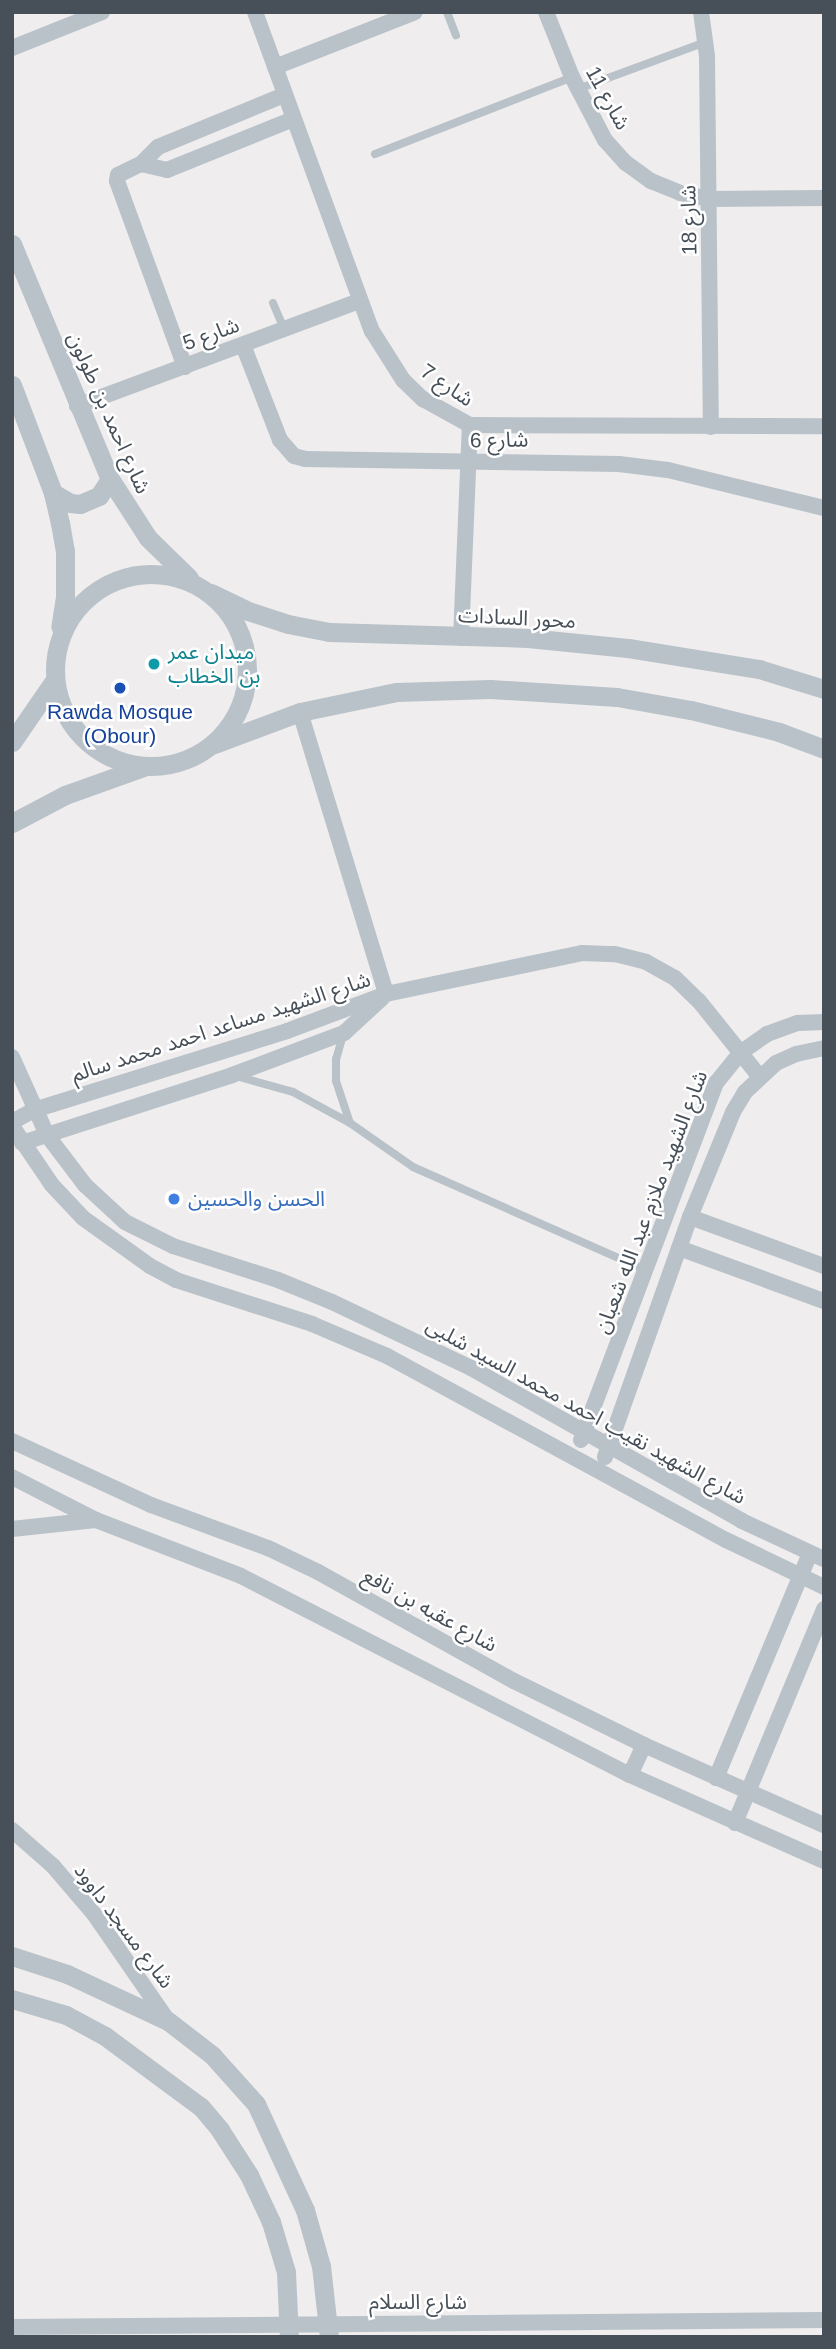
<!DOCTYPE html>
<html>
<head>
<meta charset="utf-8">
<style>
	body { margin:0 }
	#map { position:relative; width:836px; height:2349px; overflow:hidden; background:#efeded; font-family:Helvetica,"Noto Sans Arabic",sans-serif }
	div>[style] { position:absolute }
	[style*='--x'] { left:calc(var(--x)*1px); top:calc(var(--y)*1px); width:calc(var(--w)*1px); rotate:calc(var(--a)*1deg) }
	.service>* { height:8px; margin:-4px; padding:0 4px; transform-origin:4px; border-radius:4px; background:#b9c2c9 }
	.minor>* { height:16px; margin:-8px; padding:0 8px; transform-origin:8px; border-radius:8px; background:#b9c2c9 }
	.tertiary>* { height:19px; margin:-9.5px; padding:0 9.5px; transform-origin:9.5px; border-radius:9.5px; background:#b9c2c9 }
	.tertiary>.ring { margin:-9.5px; padding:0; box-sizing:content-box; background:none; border:19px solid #b9c2c9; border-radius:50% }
	.dots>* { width:19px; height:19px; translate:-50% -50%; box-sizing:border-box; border:4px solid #fff; border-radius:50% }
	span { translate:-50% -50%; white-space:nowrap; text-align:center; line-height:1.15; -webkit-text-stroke:5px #fff; paint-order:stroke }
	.street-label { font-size:21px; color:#475059 }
	.culture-label { font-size:21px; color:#0d838f }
	.left { translate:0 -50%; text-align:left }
	.transit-label { font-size:21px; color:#164399 }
	.shop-label { font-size:21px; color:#366cbe }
	.frame { position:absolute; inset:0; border:14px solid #475059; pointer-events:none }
</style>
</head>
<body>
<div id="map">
	<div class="service">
		<i style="--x:447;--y:12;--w:25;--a:69"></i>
		<i style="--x:578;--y:89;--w:136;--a:-20.2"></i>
		<i style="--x:375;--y:154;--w:212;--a:-21.3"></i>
		<i style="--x:273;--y:303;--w:28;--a:67"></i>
		<i style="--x:343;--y:1035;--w:25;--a:106"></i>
		<i style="--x:336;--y:1059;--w:22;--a:90"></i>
		<i style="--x:336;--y:1081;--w:44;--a:71.6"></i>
		<i style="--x:236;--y:1076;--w:59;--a:15.7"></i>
		<i style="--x:293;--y:1092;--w:65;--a:28.5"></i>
		<i style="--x:350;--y:1123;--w:77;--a:34.9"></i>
		<i style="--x:413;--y:1167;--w:254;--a:23.9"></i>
	</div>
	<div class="minor">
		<i style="--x:255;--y:12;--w:340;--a:69.9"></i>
		<i style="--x:372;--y:331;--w:58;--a:57.7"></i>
		<i style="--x:403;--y:380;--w:28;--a:44"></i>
		<i style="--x:423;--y:399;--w:54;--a:29"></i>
		<i style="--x:470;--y:425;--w:354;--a:0.2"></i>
		<i style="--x:546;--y:12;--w:70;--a:68.2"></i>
		<i style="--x:572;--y:77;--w:71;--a:62.4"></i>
		<i style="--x:605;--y:140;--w:31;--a:48"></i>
		<i style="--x:626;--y:163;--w:31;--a:36"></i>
		<i style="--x:651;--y:181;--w:31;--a:22"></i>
		<i style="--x:680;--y:193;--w:31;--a:11"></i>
		<i style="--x:710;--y:199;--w:114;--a:-0.5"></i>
		<i style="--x:701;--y:12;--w:44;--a:82.2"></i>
		<i style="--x:707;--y:56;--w:371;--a:89.4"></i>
		<i style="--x:12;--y:48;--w:97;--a:-21.8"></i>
		<i style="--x:275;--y:67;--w:150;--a:-21.4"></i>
		<i style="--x:141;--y:164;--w:27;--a:13"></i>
		<i style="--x:167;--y:170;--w:136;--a:-22"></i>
		<i style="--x:243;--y:345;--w:102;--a:68.7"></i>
		<i style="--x:280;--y:440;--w:21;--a:49"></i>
		<i style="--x:294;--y:456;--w:11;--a:15"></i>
		<i style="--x:305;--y:459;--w:314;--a:0.9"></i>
		<i style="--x:619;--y:464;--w:49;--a:7"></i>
		<i style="--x:668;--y:470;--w:161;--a:13.7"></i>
		<i style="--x:185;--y:367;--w:198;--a:-110.1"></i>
		<i style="--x:117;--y:181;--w:6;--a:-81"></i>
		<i style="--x:118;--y:175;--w:25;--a:-26"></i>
		<i style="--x:141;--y:164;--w:24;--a:-45"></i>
		<i style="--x:158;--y:147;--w:136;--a:-22.4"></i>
		<i style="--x:77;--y:406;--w:301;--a:-20.4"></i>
		<i style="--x:461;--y:638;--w:213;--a:-87.6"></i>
		<i style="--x:300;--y:712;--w:295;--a:73"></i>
		<i style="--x:12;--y:1057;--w:85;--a:65.8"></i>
		<i style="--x:47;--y:1135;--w:63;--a:52.8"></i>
		<i style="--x:85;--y:1185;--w:54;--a:42.8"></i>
		<i style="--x:125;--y:1222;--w:54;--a:26.6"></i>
		<i style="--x:173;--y:1246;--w:110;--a:17.9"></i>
		<i style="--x:278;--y:1280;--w:58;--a:22.2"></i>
		<i style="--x:332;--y:1302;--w:154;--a:25.4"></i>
		<i style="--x:471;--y:1368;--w:311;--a:29.4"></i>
		<i style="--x:742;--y:1521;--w:90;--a:24.9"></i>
		<i style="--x:12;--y:1122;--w:25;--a:-29"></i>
		<i style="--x:34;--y:1110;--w:265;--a:-17.3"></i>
		<i style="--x:287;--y:1031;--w:106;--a:-20.5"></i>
		<i style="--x:386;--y:994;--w:200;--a:-11.8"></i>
		<i style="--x:582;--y:953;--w:33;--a:2"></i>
		<i style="--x:615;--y:954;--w:32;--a:14"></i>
		<i style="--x:646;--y:962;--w:33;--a:29"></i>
		<i style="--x:675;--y:978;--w:33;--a:44"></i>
		<i style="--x:699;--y:1001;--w:96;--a:51.3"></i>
		<i style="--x:12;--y:1126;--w:71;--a:55.9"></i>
		<i style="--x:52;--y:1185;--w:45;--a:46.8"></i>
		<i style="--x:83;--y:1218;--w:82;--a:35.6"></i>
		<i style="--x:150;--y:1266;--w:30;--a:28"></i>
		<i style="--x:176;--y:1280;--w:143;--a:17.9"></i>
		<i style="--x:312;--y:1324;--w:82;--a:23.1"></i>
		<i style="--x:387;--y:1356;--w:386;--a:28.5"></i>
		<i style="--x:726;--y:1540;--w:109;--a:25.6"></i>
		<i style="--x:22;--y:1143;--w:221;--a:-17.9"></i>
		<i style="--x:232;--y:1075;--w:120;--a:-20.6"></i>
		<i style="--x:344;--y:1033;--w:52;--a:-42.6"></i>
		<i style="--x:690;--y:1217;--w:143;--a:20.1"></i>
		<i style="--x:679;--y:1248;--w:154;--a:20.1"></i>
		<i style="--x:581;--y:1440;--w:382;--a:-69.3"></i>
		<i style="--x:716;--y:1083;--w:38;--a:-51"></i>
		<i style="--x:740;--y:1053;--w:33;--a:-35"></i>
		<i style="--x:767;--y:1034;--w:33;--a:-20"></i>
		<i style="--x:798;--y:1023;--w:26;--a:-2"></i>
		<i style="--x:12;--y:1441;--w:153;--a:24.7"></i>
		<i style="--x:151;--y:1505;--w:125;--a:20.2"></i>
		<i style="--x:268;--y:1548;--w:55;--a:25.6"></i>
		<i style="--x:318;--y:1572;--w:224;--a:29.1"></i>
		<i style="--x:514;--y:1681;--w:145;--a:26.2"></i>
		<i style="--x:644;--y:1745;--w:197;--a:24"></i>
		<i style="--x:605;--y:1457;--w:255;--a:-70.5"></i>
		<i style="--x:690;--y:1217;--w:113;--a:-67.7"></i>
		<i style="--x:733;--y:1112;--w:23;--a:-59"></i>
		<i style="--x:745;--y:1092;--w:42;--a:-43.1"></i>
		<i style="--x:776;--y:1063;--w:22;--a:-24"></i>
		<i style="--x:796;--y:1054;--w:29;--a:-12"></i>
		<i style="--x:12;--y:1477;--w:94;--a:27.1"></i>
		<i style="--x:96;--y:1520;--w:155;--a:21.1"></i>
		<i style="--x:241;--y:1576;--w:437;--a:27.1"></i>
		<i style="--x:630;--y:1775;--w:212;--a:23.9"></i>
		<i style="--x:12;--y:1529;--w:84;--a:-6.1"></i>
		<i style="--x:630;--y:1775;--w:33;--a:-65"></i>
		<i style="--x:716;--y:1778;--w:244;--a:-67.3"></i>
		<i style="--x:735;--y:1823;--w:232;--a:-67.4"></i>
		<i style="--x:12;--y:1830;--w:55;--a:41.3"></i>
		<i style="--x:53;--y:1866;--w:63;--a:49.5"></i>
		<i style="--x:94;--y:1914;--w:130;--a:55.3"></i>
		<i style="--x:12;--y:2327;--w:812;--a:-0.49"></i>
	</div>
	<div class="tertiary">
		<i style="--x:12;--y:244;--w:255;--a:67.4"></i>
		<i style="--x:110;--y:479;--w:70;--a:57.2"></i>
		<i style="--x:148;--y:538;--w:57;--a:44.3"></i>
		<i style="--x:12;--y:385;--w:116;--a:69.2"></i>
		<i style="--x:53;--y:493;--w:31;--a:77"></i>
		<i style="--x:60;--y:523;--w:28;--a:80"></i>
		<i style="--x:65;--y:551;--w:46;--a:90"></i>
		<i style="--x:65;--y:597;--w:30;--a:99"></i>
		<i style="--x:53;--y:493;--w:20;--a:30"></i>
		<i style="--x:70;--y:503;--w:10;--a:6"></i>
		<i style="--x:80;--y:504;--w:21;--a:-23"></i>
		<i style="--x:99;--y:496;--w:20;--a:-57"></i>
		<i class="ring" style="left:55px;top:574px;width:173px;height:173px"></i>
		<i style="--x:211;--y:593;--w:41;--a:25.9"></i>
		<i style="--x:248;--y:611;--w:42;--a:18"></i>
		<i style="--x:288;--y:624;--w:42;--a:11"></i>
		<i style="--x:329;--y:632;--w:199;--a:1.7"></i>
		<i style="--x:528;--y:638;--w:100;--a:5.7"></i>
		<i style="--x:628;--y:648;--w:133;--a:9.1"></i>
		<i style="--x:759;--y:669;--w:68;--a:17.1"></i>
		<i style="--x:12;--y:742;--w:74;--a:-55.5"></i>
		<i style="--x:214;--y:744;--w:92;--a:-20.4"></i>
		<i style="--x:300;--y:712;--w:99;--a:-11.7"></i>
		<i style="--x:397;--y:692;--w:93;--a:-1.8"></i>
		<i style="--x:490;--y:689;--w:127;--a:3.6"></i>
		<i style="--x:617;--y:697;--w:75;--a:10"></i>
		<i style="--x:691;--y:710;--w:91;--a:14"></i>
		<i style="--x:779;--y:732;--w:48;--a:20.7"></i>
		<i style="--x:12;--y:823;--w:60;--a:-27.8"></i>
		<i style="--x:65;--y:795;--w:83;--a:-19.7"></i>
		<i style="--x:12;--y:1956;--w:58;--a:18.1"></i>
		<i style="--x:67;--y:1974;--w:111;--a:25"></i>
		<i style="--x:168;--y:2021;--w:56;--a:37.7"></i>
		<i style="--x:212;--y:2055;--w:66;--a:48.1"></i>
		<i style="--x:256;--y:2104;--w:117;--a:65.2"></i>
		<i style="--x:305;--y:2210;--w:58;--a:74.1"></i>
		<i style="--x:321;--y:2266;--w:71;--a:83.6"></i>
		<i style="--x:12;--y:1999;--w:56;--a:16.5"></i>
		<i style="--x:66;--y:2015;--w:44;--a:28.3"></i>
		<i style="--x:105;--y:2036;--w:119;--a:36.5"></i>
		<i style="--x:201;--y:2107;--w:30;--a:50"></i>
		<i style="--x:220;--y:2130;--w:54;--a:57.2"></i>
		<i style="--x:249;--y:2175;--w:52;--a:64.9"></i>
		<i style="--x:271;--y:2222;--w:52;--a:73.3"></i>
		<i style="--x:286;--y:2272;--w:65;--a:87.4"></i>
	</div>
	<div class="dots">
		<i style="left:154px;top:664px;background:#0f9aa8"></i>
		<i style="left:120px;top:688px;background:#1a4fb4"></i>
		<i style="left:174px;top:1199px;background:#3f7fe0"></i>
	</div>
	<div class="street-label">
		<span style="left:608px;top:98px;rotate:61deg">شارع 11</span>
		<span style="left:689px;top:220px;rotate:-91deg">شارع 18</span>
		<span style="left:211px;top:334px;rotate:-20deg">شارع 5</span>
		<span style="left:447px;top:385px;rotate:34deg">شارع 7</span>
		<span style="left:109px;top:413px;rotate:66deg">شارع احمد بن طولون</span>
		<span style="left:499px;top:440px;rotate:-1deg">شارع 6</span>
		<span style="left:517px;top:618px;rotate:3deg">محور السادات</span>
		<span style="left:221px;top:1027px;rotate:-18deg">شارع الشهيد مساعد احمد محمد سالم</span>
		<span style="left:651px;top:1202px;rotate:-69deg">شارع الشهيد ملازم عبد الله شعبان</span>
		<span style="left:586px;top:1411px;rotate:29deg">شارع الشهيد نقيب احمد محمد السيد شلبى</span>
		<span style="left:430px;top:1610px;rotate:29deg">شارع عقبه بن نافع</span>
		<span style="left:124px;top:1926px;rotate:53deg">شارع مسجد داوود</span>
		<span style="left:418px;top:2302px">شارع السلام</span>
	</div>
	<div class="culture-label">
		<span class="left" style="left:168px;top:664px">ميدان عمر<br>بن الخطاب</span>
	</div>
	<div class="transit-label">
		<span style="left:120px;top:724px">Rawda Mosque<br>(Obour)</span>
	</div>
	<div class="shop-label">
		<span class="left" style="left:188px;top:1199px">الحسن والحسين</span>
	</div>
	<div class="frame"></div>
</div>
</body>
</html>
